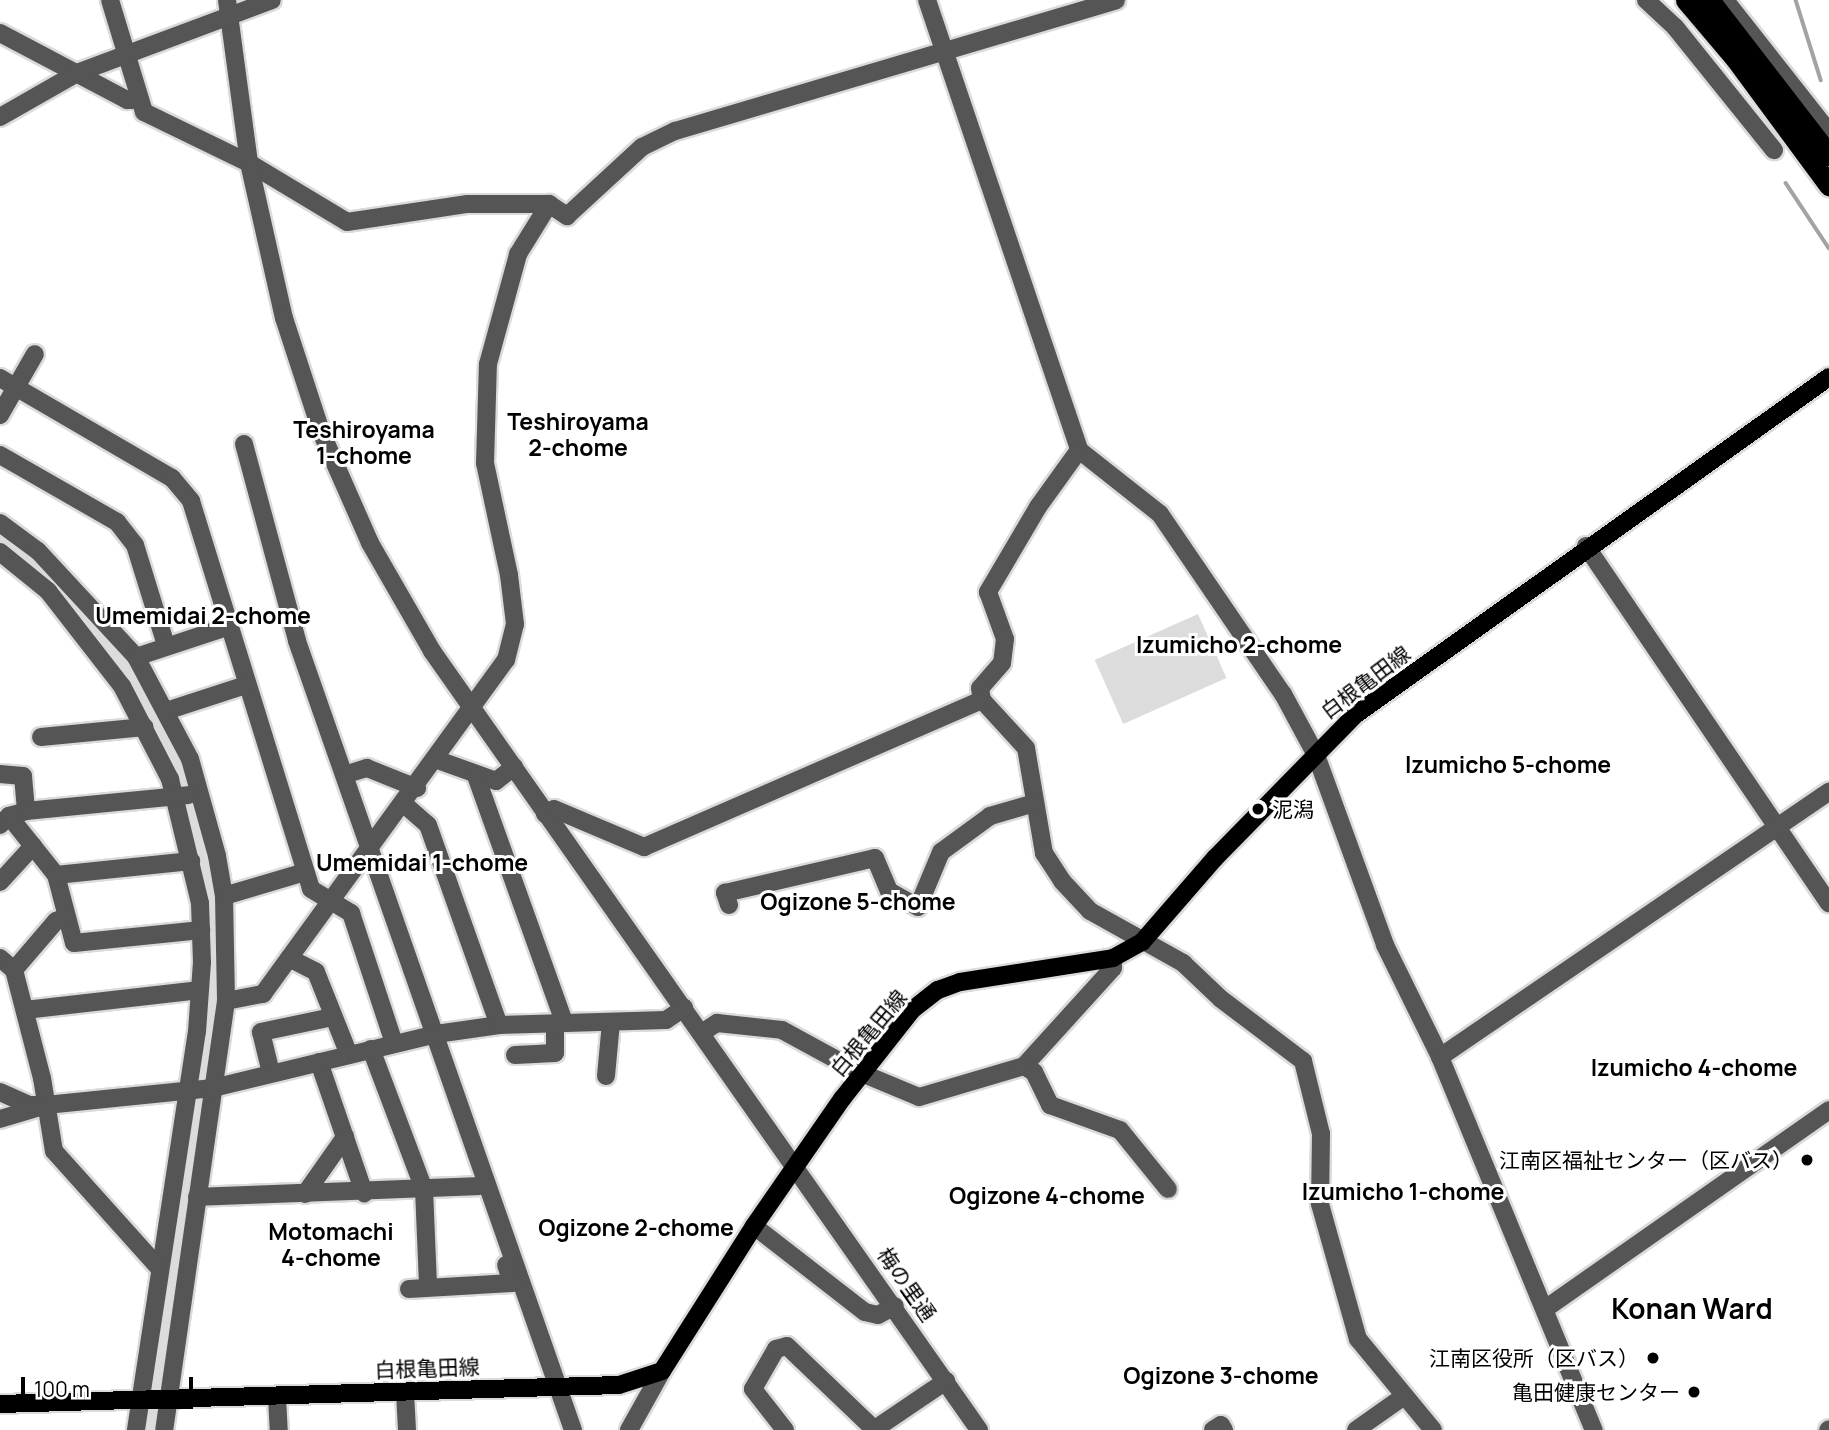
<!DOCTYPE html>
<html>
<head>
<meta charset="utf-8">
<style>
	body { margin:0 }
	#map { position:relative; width:1829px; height:1430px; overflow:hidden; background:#fff; font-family:Manrope,"Noto Sans JP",sans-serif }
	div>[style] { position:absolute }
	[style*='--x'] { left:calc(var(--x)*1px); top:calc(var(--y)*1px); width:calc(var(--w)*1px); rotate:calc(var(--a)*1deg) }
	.green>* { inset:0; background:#dcdcdc; transform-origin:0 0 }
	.stream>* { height:3.5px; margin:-1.75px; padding:0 1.75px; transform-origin:1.75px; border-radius:1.75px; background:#a3a3a3 }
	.roads { filter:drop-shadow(2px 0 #dbdbdb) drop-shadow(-2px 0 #dbdbdb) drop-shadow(0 2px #dbdbdb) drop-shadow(0 -2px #dbdbdb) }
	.minor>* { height:18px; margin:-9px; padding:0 9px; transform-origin:9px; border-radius:9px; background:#555 }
	.major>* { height:18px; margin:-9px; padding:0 9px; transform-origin:9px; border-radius:9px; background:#000 }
	.highway>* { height:21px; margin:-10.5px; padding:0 10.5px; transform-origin:10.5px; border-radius:10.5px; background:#000 }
	.dots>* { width:19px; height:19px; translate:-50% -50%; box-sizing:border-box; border:4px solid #fff; border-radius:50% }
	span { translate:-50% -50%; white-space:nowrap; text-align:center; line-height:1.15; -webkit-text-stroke:6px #fff; paint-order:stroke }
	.street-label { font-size:21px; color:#000 }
	.poi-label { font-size:21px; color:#000 }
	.left { translate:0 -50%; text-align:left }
	.right { translate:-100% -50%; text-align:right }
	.neighbourhood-label { font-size:23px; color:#000; font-weight:700 }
	.district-label { font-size:28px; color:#000; font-weight:700 }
	.scale { position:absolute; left:21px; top:1377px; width:172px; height:32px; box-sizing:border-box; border:4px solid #000; border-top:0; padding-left:9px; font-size:21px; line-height:24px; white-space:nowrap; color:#000; -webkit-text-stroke:5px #fff; paint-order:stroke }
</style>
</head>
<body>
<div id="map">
	<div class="green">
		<i style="clip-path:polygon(0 528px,35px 554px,132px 664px,194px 785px,215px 882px,218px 1008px,159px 1430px,144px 1430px,201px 1028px,186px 815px,60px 594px,41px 573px,0 546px)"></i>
		<i style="left:1198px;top:614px;width:70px;height:113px;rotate:66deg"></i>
	</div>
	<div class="stream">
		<i style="--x:1796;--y:0;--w:84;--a:72.6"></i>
		<i style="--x:1786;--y:183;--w:78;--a:56.5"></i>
	</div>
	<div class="roads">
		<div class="minor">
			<i style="--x:110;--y:0;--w:117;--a:73.1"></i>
			<i style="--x:144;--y:112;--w:117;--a:25.9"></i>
			<i style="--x:249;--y:163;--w:114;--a:31"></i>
			<i style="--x:347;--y:222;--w:122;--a:-8.5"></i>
			<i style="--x:468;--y:204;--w:81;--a:0"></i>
			<i style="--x:549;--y:204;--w:22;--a:34"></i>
			<i style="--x:567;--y:216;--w:102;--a:-42.6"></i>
			<i style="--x:642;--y:147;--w:37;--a:-26"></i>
			<i style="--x:675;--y:131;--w:460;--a:-16.5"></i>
			<i style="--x:227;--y:0;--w:164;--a:82.3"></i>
			<i style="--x:249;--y:163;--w:159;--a:77.3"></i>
			<i style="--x:284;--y:318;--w:122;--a:71.9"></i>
			<i style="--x:322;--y:434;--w:119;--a:66.2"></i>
			<i style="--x:370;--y:543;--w:125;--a:60.1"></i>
			<i style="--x:432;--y:651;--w:952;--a:54.92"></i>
			<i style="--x:927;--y:0;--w:475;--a:71.3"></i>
			<i style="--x:1079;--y:450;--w:103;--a:38.3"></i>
			<i style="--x:1160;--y:514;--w:218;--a:55.7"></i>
			<i style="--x:1283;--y:694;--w:69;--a:61.6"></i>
			<i style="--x:1316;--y:755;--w:202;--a:70"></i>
			<i style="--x:1385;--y:945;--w:125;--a:63.8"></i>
			<i style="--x:1440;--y:1057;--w:404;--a:67.6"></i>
			<i style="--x:1646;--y:0;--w:40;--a:43"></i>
			<i style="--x:1675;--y:27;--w:158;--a:51.2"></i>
			<i style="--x:1725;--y:0;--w:168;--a:51.8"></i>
			<i style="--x:0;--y:33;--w:144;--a:27.8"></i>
			<i style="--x:127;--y:100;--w:13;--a:0"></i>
			<i style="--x:0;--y:117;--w:89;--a:-29.7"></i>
			<i style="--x:77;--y:73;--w:208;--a:-20.5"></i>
			<i style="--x:0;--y:378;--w:199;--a:30.2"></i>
			<i style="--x:172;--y:478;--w:30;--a:50"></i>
			<i style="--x:191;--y:501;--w:406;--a:72.8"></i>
			<i style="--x:311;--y:889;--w:47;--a:31"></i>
			<i style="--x:351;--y:913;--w:137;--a:71.7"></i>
			<i style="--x:0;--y:415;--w:70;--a:-60.2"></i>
			<i style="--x:244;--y:444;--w:204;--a:74.9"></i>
			<i style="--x:297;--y:641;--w:836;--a:70.72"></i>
			<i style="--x:1079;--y:450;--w:70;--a:125.7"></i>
			<i style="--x:1038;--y:507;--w:99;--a:120.5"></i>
			<i style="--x:988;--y:592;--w:50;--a:70.1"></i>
			<i style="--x:1005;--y:639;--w:24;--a:97"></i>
			<i style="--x:1002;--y:663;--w:33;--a:131"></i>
			<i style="--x:980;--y:688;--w:12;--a:81"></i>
			<i style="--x:982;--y:700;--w:65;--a:47.5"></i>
			<i style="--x:1026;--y:748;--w:107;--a:80.3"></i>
			<i style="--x:1044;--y:853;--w:33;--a:57"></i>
			<i style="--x:1062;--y:881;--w:41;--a:47"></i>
			<i style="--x:1090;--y:911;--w:107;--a:29.2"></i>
			<i style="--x:1183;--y:963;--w:52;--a:43.5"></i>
			<i style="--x:1221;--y:999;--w:103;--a:37.1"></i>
			<i style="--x:1303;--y:1061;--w:75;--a:76.1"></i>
			<i style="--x:1321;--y:1134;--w:70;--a:90.8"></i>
			<i style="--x:1320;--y:1204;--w:140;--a:74.3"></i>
			<i style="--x:1358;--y:1339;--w:118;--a:50.5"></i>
			<i style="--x:0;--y:455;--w:135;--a:29.8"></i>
			<i style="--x:117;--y:522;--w:29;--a:52"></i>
			<i style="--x:135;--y:545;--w:105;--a:72.8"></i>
			<i style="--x:0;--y:523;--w:47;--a:36.4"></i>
			<i style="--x:38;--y:551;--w:144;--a:47.2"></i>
			<i style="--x:136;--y:657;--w:115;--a:62.1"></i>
			<i style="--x:190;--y:759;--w:101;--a:74.4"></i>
			<i style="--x:217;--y:856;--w:41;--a:80.1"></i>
			<i style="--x:224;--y:896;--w:105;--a:88.9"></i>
			<i style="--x:226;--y:1001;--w:433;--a:98.2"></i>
			<i style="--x:1586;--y:546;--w:432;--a:55.8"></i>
			<i style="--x:0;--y:552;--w:62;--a:39.1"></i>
			<i style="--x:48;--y:591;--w:120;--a:52.1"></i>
			<i style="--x:122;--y:686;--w:105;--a:62.7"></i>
			<i style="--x:170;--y:779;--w:128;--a:76.4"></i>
			<i style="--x:200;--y:903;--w:59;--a:88.1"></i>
			<i style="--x:202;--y:962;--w:69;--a:94.1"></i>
			<i style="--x:197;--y:1031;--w:404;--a:98.7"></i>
			<i style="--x:136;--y:657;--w:99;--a:-18.3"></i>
			<i style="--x:166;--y:711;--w:84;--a:-18"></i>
			<i style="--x:41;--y:737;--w:104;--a:-5.5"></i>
			<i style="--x:435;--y:759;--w:65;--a:19.8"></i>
			<i style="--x:496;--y:781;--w:23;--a:-38"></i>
			<i style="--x:0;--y:774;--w:23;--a:5"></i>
			<i style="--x:23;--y:776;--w:35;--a:85"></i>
			<i style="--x:347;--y:774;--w:21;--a:-17"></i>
			<i style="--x:367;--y:768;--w:54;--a:21.8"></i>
			<i style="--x:476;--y:776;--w:261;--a:70.3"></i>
			<i style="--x:405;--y:805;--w:30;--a:41"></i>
			<i style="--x:428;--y:825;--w:212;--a:70.5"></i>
			<i style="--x:545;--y:814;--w:10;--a:-29"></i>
			<i style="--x:554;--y:809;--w:98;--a:22.9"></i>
			<i style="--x:644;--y:847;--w:369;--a:-23.5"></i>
			<i style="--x:9;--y:816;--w:75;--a:51.5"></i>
			<i style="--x:56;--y:875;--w:70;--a:75.2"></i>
			<i style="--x:74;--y:943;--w:128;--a:-5.8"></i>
			<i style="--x:0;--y:825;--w:13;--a:-45"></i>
			<i style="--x:9;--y:816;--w:18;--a:-16"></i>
			<i style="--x:26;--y:811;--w:163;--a:-5.6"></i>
			<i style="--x:56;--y:875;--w:136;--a:-5.9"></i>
			<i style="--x:0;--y:882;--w:49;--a:-47.5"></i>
			<i style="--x:224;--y:896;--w:84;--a:-16.5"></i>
			<i style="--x:729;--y:905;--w:13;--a:-108"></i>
			<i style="--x:725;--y:893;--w:154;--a:-13.1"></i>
			<i style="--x:875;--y:858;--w:36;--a:67"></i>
			<i style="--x:889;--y:891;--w:33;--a:29"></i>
			<i style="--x:918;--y:907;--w:60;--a:-67.3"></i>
			<i style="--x:941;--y:852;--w:61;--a:-36.3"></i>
			<i style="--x:990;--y:816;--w:47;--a:-16.1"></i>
			<i style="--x:0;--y:958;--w:18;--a:41"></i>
			<i style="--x:14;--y:970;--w:112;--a:75.5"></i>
			<i style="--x:42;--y:1078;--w:74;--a:80.7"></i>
			<i style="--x:54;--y:1151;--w:157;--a:48.1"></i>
			<i style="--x:289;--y:958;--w:30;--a:27"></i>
			<i style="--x:316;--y:972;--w:89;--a:68.3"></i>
			<i style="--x:14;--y:970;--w:65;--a:-49.4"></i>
			<i style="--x:56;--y:921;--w:11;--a:-22"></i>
			<i style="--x:226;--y:1001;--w:38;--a:-11"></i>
			<i style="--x:263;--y:994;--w:413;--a:-54"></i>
			<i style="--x:506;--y:660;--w:37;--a:-76"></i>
			<i style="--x:515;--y:624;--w:49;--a:-97"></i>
			<i style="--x:509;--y:575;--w:115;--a:-102.1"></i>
			<i style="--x:485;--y:463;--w:99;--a:-88.3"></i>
			<i style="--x:488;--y:364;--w:114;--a:-74.7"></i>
			<i style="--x:518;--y:254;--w:59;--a:-58.2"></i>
			<i style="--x:25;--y:1010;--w:176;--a:-6.5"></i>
			<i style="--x:703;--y:1032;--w:17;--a:-33"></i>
			<i style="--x:717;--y:1023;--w:65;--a:6.1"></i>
			<i style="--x:782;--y:1030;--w:88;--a:28.6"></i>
			<i style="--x:859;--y:1072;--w:65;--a:22.6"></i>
			<i style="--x:919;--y:1097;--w:109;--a:-16.4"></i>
			<i style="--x:1024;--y:1066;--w:132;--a:-47.8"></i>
			<i style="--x:1113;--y:968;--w:10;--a:-90"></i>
			<i style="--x:371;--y:1049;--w:150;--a:69.3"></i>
			<i style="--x:424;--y:1189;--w:97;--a:87.6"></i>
			<i style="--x:515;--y:1055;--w:40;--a:-2.9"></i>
			<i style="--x:555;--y:1053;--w:30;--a:-90"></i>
			<i style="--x:1440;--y:1057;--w:471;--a:-34.3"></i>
			<i style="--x:319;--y:1062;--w:139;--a:71"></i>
			<i style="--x:1024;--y:1066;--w:12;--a:31"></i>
			<i style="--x:1034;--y:1072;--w:37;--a:64"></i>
			<i style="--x:1050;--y:1105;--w:74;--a:19.7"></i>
			<i style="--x:1120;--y:1130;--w:76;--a:50.9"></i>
			<i style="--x:271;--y:1073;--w:42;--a:-103.7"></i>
			<i style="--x:261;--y:1032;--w:73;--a:-11.9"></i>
			<i style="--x:606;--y:1076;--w:54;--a:-84.7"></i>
			<i style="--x:0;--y:1092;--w:32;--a:24"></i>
			<i style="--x:29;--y:1105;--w:17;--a:0"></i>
			<i style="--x:46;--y:1105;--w:168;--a:-5.8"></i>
			<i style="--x:213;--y:1088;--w:229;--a:-13.6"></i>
			<i style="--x:436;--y:1034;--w:64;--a:-8.1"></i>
			<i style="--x:499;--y:1025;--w:167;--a:-1.7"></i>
			<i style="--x:666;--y:1020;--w:22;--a:-34"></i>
			<i style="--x:0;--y:1119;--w:42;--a:-16.7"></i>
			<i style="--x:305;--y:1194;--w:70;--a:-54.9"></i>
			<i style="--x:197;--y:1197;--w:282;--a:-2.2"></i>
			<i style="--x:754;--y:1226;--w:140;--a:37.8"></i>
			<i style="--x:865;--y:1312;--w:13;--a:13"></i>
			<i style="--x:878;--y:1315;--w:19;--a:-28"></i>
			<i style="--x:409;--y:1289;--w:103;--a:-3.3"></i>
			<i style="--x:512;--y:1283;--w:19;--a:-108"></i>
			<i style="--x:1545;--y:1309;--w:347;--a:-35"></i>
			<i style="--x:405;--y:1392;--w:38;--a:87"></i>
			<i style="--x:277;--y:1397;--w:33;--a:87"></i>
			<i style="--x:875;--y:1429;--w:86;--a:-34.1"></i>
			<i style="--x:629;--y:1430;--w:68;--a:-60.8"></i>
			<i style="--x:785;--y:1430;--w:52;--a:-128"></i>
			<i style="--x:753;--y:1389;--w:46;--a:-60.1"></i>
			<i style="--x:776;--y:1349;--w:11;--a:-15"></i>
			<i style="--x:787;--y:1346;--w:122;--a:43.7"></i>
			<i style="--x:1213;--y:1430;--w:9;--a:-32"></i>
			<i style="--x:1221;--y:1425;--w:6;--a:59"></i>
			<i style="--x:1356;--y:1430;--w:57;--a:-35.1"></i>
			<i style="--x:1828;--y:1430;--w:1;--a:-45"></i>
		</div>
		<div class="major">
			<i style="--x:0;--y:1404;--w:619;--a:-1.76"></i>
			<i style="--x:619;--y:1385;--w:45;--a:-18"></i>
			<i style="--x:662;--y:1371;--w:172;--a:-57.6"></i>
			<i style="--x:754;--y:1226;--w:155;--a:-55.3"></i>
			<i style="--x:842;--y:1099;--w:113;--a:-51.8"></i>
			<i style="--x:912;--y:1010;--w:33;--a:-38"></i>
			<i style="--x:938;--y:990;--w:23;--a:-20"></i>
			<i style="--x:960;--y:982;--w:155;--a:-8.9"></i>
			<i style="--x:1113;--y:958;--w:33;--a:-29"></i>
			<i style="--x:1142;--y:942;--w:111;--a:-49"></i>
			<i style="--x:1215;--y:858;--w:200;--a:-45.6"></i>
			<i style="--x:1355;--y:715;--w:582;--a:-35.49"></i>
		</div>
		<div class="highway">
			<i style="--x:1686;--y:0;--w:77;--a:49.7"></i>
			<i style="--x:1736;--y:59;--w:157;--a:53.6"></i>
			<i style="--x:1709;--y:0;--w:196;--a:52.3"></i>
		</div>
	</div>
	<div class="dots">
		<i style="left:1258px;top:809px;background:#000"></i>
		<i style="left:1807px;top:1160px;background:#000"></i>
		<i style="left:1653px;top:1358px;background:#000"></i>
		<i style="left:1694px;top:1392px;background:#000"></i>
	</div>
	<div class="street-label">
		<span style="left:1365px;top:682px;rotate:-37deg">白根亀田線</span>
		<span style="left:868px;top:1033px;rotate:-50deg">白根亀田線</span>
		<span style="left:907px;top:1284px;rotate:55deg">梅の里通</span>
		<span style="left:427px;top:1368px;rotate:-2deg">白根亀田線</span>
	</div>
	<div class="poi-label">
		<span class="left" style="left:1272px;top:809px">泥潟</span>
		<span class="right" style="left:1793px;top:1160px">江南区福祉センター（区バス）</span>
		<span class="right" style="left:1639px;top:1358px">江南区役所（区バス）</span>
		<span class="right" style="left:1680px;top:1392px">亀田健康センター</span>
	</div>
	<div class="neighbourhood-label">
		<span style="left:578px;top:434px">Teshiroyama<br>2-chome</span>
		<span style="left:364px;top:442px">Teshiroyama<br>1-chome</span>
		<span style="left:203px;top:615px">Umemidai 2-chome</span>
		<span style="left:1239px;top:644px">Izumicho 2-chome</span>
		<span style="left:1508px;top:764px">Izumicho 5-chome</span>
		<span style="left:422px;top:862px">Umemidai 1-chome</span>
		<span style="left:858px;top:901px">Ogizone 5-chome</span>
		<span style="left:1694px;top:1067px">Izumicho 4-chome</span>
		<span style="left:1403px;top:1191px">Izumicho 1-chome</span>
		<span style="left:1047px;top:1195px">Ogizone 4-chome</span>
		<span style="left:636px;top:1227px">Ogizone 2-chome</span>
		<span style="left:331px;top:1244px">Motomachi<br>4-chome</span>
		<span style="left:1221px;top:1375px">Ogizone 3-chome</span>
	</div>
	<div class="district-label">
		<span style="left:1692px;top:1308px">Konan Ward</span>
	</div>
	<div class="scale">100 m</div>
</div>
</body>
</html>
